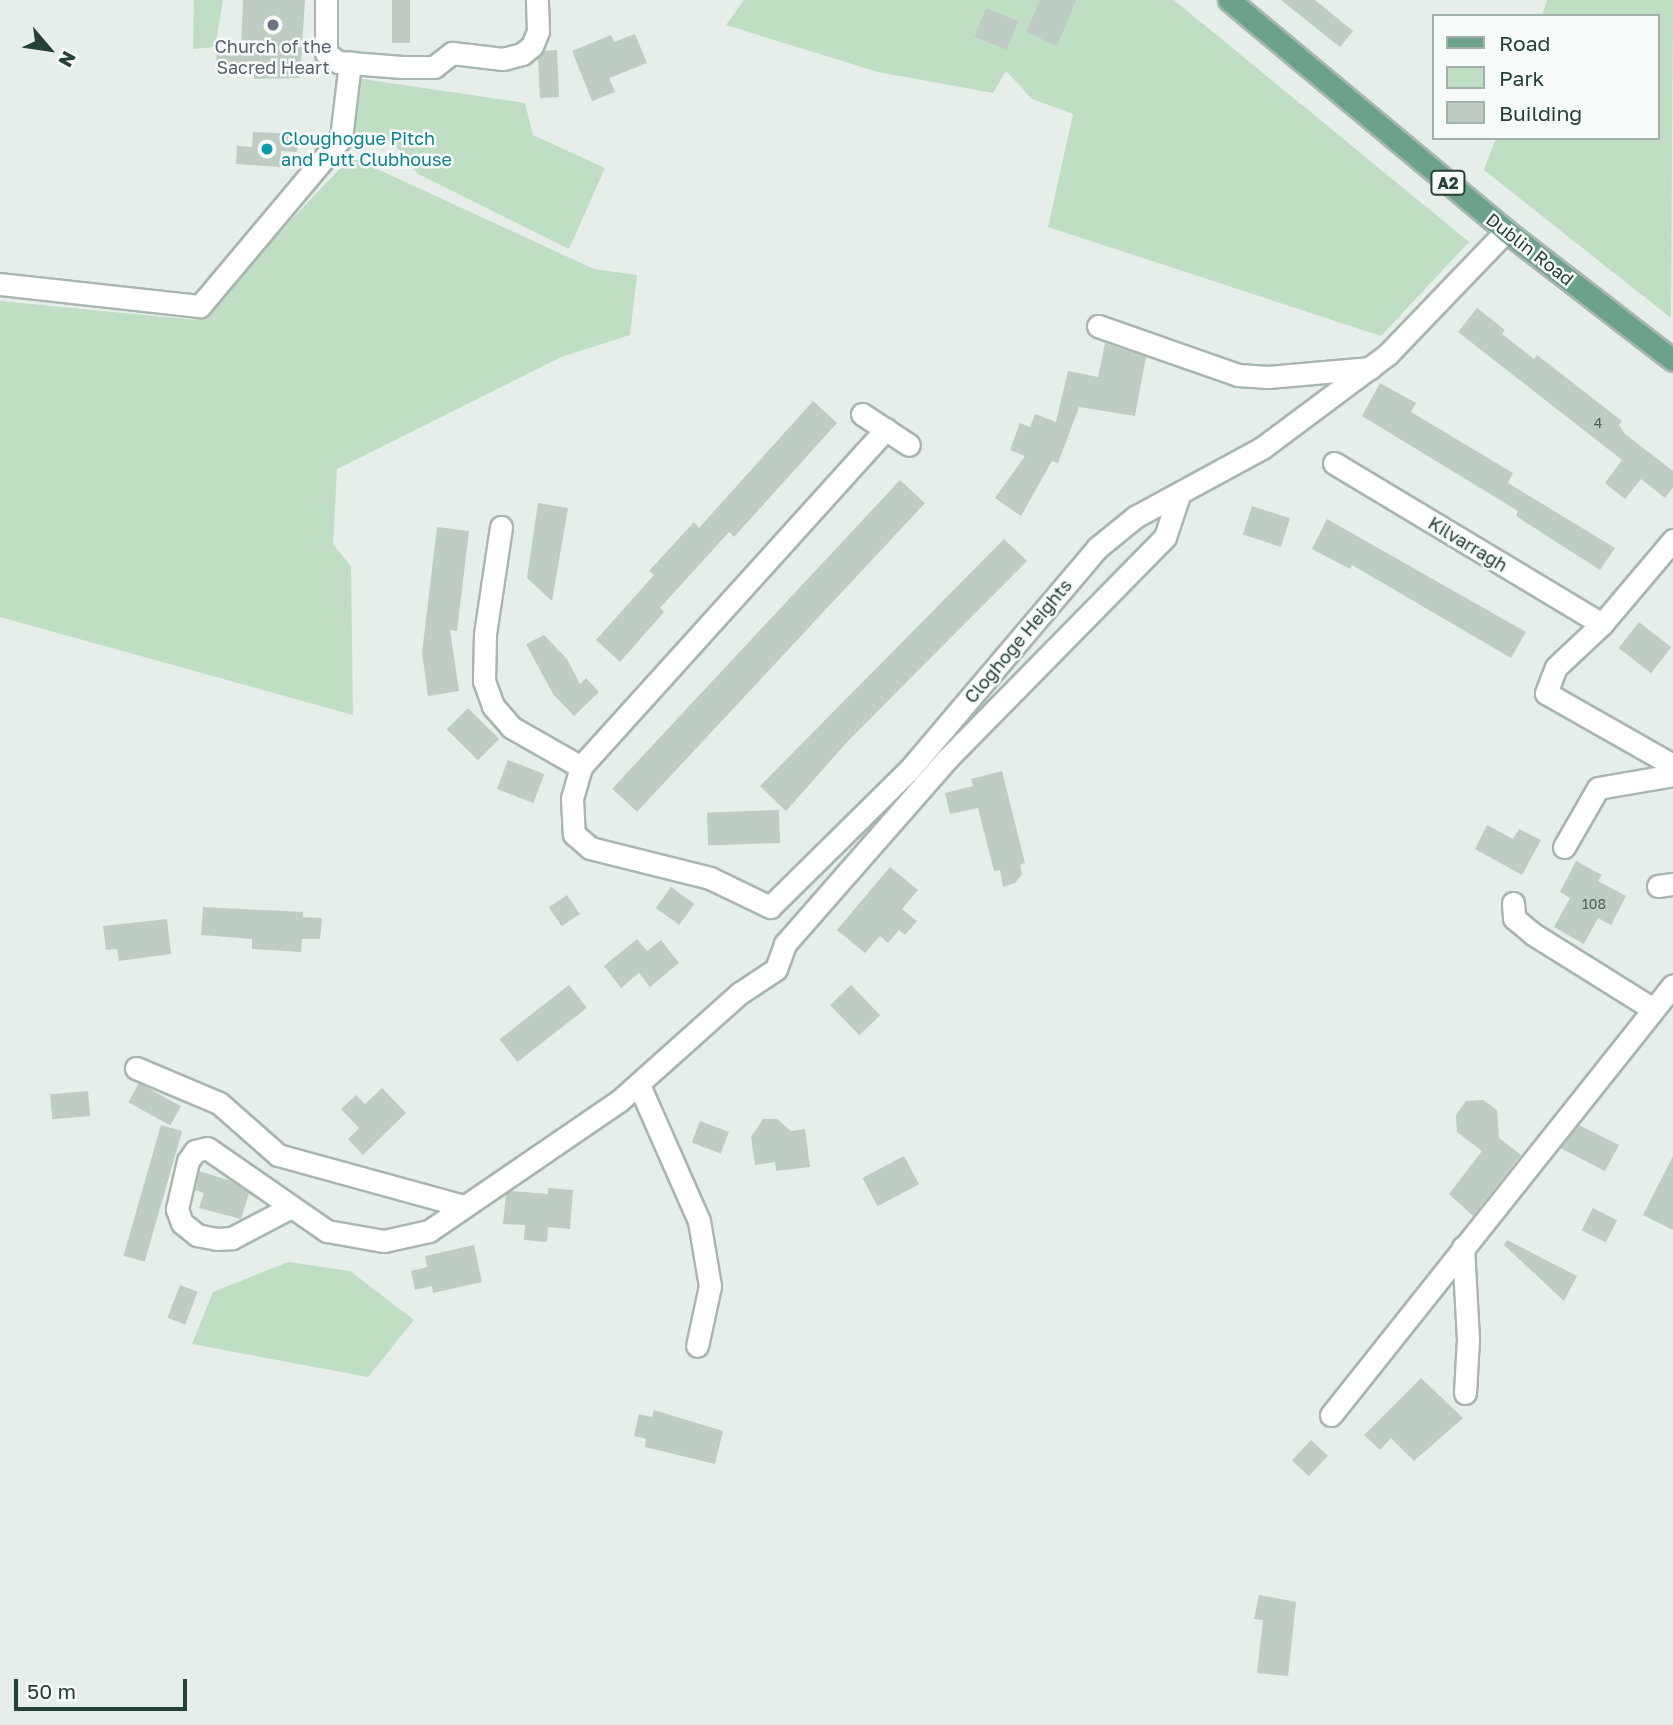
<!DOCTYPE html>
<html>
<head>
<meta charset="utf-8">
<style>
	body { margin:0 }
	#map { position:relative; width:1673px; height:1725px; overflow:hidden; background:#e6eee9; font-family:"Golos Text",sans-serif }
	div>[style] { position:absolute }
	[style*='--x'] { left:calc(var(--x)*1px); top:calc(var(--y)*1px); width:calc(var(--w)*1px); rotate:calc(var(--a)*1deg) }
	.green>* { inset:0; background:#c0dec3 }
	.building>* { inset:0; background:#beccc4; transform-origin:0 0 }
	.roads { filter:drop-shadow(2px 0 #a8b6af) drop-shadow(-2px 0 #a8b6af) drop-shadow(0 2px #a8b6af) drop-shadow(0 -2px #a8b6af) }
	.minor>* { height:21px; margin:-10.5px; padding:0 10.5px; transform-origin:10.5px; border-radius:10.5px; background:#fff }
	.major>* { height:21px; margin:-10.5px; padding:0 10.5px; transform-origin:10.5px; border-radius:10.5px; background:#6ca28c }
	.dots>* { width:19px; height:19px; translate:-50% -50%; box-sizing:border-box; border:4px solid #f6faf8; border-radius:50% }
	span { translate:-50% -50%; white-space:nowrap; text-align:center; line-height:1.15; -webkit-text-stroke:5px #f6faf8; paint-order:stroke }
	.number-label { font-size:14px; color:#4b6358 }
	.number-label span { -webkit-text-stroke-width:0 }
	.shield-label span { padding:2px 5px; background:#f6faf8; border:2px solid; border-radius:5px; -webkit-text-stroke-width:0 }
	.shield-label { font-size:16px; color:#254034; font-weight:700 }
	.worship-label { font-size:18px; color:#5b616d }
	.culture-label { font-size:18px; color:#0d838f }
	.left { translate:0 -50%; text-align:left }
	.street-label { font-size:18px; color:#254034 }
	.legend { position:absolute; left:1432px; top:14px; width:228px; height:126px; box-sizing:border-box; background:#f6faf8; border:2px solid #a2b0aa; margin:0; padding:9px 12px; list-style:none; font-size:21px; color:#254034 }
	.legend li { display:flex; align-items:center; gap:14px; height:35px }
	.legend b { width:35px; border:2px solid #a2b0aa }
	.north { position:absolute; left:14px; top:14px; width:70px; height:70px; -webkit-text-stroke:5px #f6faf8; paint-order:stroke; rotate:119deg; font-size:19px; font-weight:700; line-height:28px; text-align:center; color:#254034 }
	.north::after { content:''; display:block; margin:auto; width:24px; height:32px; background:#254034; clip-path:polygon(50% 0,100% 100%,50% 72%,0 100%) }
	.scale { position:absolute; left:14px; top:1679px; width:173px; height:32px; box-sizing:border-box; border:4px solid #254034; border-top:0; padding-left:9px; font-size:21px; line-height:24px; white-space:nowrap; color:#254034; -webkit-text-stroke:5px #f6faf8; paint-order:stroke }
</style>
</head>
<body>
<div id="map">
	<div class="green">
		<i style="clip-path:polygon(194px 0,223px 0,215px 47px,193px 49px)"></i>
		<i style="clip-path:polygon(744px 0,1174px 0,1469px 242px,1381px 336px,1048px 227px,1073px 114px,1032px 99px,1006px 71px,993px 93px,878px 72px,726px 25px)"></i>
		<i style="clip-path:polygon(1547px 0,1673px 0,1671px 318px,1484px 170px,1496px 138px,1657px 138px,1657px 16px,1542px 16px)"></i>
		<i style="clip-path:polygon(356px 78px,525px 103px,533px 135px,605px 168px,569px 249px,418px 174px,392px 142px,349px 134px)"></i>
		<i style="clip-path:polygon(351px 157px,594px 269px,637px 275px,630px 335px,561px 357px,337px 469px,333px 544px,351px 566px,353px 715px,0 617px,0 301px,196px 320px)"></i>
		<i style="clip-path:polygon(288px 1262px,350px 1271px,414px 1320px,368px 1377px,192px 1344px,213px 1292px)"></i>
	</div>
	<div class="building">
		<i style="clip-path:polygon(243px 0,305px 0,300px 78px,254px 79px,254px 73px,216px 71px,217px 50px,241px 51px)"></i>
		<i style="left:392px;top:0;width:18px;height:43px"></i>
		<i style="clip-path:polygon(1040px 0,1076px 0,1057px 46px,1026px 32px)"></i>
		<i style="clip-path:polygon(1281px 0,1315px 0,1353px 31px,1340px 47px)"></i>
		<i style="left:986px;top:8px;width:35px;height:31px;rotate:22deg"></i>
		<i style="clip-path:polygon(635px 34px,647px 63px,609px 78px,615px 92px,592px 101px,572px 51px,611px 35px,614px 42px)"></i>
		<i style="clip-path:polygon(557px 50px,559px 97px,540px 98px,538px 58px,544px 51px)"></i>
		<i style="clip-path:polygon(253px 132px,298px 134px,297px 152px,281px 151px,281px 167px,236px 164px,237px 146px,252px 147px)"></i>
		<i style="clip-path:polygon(1477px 308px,1505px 330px,1502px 334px,1534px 359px,1537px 355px,1622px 421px,1619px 425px,1625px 434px,1673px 471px,1673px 487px,1665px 498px,1641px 479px,1625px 499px,1605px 483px,1622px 460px,1458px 332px)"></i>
		<i style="clip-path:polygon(1105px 343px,1146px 357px,1135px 416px,1079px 407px,1058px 463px,1052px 461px,1021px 516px,995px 498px,1025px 456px,1010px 450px,1020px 423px,1030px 427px,1035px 414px,1056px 422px,1068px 371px,1098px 377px)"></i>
		<i style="clip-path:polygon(1380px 383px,1416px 403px,1411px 412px,1513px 473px,1508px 483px,1615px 548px,1600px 570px,1516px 516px,1518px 511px,1362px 416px)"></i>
		<i style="clip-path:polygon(813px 401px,837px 423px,734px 537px,729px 532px,660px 608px,664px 612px,620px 662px,596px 640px,654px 575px,649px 571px,694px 522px,699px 528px)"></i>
		<i style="left:900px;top:480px;width:34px;height:422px;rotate:43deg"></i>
		<i style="clip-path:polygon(538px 503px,568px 508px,552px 601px,527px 578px)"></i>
		<i style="left:1252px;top:506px;width:40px;height:30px;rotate:18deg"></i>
		<i style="clip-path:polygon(1327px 519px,1526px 632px,1511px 658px,1352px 565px,1350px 569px,1312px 549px)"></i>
		<i style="clip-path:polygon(437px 527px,469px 531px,457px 631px,450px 630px,459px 691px,428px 696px,422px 653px)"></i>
		<i style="clip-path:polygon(1004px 539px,1027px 561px,848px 741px,786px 811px,760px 786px)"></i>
		<i style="left:1639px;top:622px;width:41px;height:33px;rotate:38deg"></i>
		<i style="clip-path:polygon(544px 635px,567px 659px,580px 684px,586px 678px,599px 692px,574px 716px,553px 694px,526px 644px)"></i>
		<i style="left:468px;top:708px;width:44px;height:30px;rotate:45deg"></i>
		<i style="left:508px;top:760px;width:39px;height:31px;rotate:21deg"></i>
		<i style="clip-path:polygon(1002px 771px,1025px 863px,1020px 865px,1022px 874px,1015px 883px,1003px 887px,1000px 870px,994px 871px,978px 808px,950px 814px,945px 793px,973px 786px,971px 779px)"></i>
		<i style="left:779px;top:810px;width:33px;height:72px;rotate:88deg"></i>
		<i style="clip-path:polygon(1487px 825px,1513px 839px,1519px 829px,1541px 840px,1522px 875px,1475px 849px)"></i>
		<i style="clip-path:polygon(1576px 861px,1602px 875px,1598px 881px,1626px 896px,1611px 925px,1598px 918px,1584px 944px,1554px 927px,1570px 898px,1560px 892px)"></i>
		<i style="clip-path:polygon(890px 867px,918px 890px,902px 909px,917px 921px,905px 935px,899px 930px,888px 943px,880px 936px,865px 953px,837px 930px)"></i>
		<i style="left:671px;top:887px;width:29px;height:26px;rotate:36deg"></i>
		<i style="left:567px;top:895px;width:23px;height:22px;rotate:56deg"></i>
		<i style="clip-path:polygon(203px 907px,303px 912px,303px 917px,322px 918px,320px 939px,302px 939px,301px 952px,252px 949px,252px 939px,201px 935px)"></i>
		<i style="clip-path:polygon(167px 919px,171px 954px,119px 961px,117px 949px,106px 950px,103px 926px)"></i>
		<i style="clip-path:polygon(637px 939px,647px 951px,661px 940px,679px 963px,650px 987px,639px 973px,621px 988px,604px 966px)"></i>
		<i style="left:569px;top:985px;width:29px;height:88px;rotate:52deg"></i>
		<i style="left:851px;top:985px;width:42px;height:29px;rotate:46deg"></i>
		<i style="left:139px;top:1083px;width:48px;height:22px;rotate:29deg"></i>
		<i style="clip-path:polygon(382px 1088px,406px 1113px,363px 1155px,348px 1139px,359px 1128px,341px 1109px,356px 1095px,365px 1104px)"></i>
		<i style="left:88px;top:1091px;width:25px;height:38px;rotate:85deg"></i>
		<i style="clip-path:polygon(1483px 1100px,1497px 1110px,1499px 1138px,1521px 1155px,1473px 1216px,1449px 1194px,1482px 1151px,1457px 1132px,1456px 1115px,1466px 1101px)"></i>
		<i style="clip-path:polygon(763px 1119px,777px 1119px,791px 1131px,805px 1129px,810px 1167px,776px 1171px,775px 1162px,755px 1165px,751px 1137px)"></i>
		<i style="left:700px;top:1121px;width:31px;height:23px;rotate:21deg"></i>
		<i style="left:161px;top:1125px;width:22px;height:136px;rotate:16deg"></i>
		<i style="clip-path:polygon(1579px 1125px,1619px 1145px,1605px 1171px,1560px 1148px)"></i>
		<i style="left:904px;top:1156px;width:32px;height:47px;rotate:62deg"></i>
		<i style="clip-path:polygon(1673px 1156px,1673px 1230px,1643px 1215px)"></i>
		<i style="clip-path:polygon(199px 1171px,231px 1181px,249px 1193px,241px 1219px,199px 1208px,204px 1193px,195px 1190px)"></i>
		<i style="clip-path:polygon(548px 1188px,573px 1190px,570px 1229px,548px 1227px,547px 1242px,524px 1240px,525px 1225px,503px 1224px,506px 1194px,511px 1191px,548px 1194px)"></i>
		<i style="left:1593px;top:1208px;width:27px;height:25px;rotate:27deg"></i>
		<i style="clip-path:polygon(1507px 1240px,1577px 1276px,1564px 1301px,1504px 1245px)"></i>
		<i style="clip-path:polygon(474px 1245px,482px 1282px,433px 1293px,432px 1286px,415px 1290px,411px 1271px,427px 1267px,425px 1256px)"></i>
		<i style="left:180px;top:1285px;width:19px;height:35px;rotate:21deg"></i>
		<i style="clip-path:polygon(1421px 1378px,1463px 1418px,1414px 1461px,1391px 1438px,1380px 1450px,1364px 1435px)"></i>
		<i style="clip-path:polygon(654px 1410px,723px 1431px,715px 1464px,645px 1447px,646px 1439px,634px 1436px,639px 1414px,652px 1417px)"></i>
		<i style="left:1311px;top:1440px;width:23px;height:28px;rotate:43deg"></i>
		<i style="clip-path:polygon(1259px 1595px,1296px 1602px,1288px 1676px,1257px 1673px,1263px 1620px,1254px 1619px)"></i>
	</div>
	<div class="roads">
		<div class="minor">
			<i style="--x:326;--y:0;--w:53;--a:90"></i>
			<i style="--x:326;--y:53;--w:15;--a:37"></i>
			<i style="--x:338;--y:62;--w:64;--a:4.5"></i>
			<i style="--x:402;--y:67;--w:32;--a:0"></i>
			<i style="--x:434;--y:67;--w:23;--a:-38"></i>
			<i style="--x:452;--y:53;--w:51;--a:6.7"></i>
			<i style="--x:503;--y:59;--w:20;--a:-15"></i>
			<i style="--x:522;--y:54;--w:13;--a:-39"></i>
			<i style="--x:532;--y:46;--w:16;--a:-68"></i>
			<i style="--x:538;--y:31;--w:31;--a:-92"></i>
			<i style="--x:0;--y:284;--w:201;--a:6.3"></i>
			<i style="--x:200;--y:306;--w:219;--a:-50"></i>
			<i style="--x:341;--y:138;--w:76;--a:-83.2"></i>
			<i style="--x:1098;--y:326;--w:148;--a:19.3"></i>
			<i style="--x:1238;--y:375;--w:30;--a:4"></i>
			<i style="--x:1268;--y:377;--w:103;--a:-5"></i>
			<i style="--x:862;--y:414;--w:56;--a:33.4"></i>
			<i style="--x:886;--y:429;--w:455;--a:132.1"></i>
			<i style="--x:581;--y:767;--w:33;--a:106"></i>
			<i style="--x:572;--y:799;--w:35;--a:87"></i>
			<i style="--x:574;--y:834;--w:21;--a:41"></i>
			<i style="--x:590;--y:848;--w:124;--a:14"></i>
			<i style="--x:710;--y:878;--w:67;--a:25.8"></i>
			<i style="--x:770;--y:907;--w:195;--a:-44.6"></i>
			<i style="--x:909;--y:770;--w:291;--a:-49.7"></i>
			<i style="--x:1097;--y:548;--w:49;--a:-39.2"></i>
			<i style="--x:1135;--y:517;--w:145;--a:-28.5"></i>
			<i style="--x:1262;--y:448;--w:157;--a:-36.7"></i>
			<i style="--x:1388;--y:354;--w:170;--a:-46.2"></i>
			<i style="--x:1334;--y:463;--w:313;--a:31"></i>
			<i style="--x:501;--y:527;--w:108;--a:98.5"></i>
			<i style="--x:485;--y:634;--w:47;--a:91.2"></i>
			<i style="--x:484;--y:681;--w:27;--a:70"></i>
			<i style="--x:493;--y:706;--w:28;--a:49"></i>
			<i style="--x:511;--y:727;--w:81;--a:29.7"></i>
			<i style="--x:1673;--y:540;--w:110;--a:130.2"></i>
			<i style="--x:1602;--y:624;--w:63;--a:136.9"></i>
			<i style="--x:1556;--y:667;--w:28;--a:111"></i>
			<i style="--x:1546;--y:693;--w:146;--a:29.6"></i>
			<i style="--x:1564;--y:847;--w:68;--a:-60"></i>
			<i style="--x:1598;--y:788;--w:76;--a:-9.8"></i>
			<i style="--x:1658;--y:886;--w:15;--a:-8"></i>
			<i style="--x:1513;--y:903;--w:15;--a:86"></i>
			<i style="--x:1514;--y:918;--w:25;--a:40"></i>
			<i style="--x:1533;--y:934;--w:142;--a:32"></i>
			<i style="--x:136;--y:1068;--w:90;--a:22.9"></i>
			<i style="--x:219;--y:1103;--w:79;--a:41.4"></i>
			<i style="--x:278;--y:1155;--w:192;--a:15.4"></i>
			<i style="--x:639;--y:1085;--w:149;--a:66.2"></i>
			<i style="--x:699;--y:1221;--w:66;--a:80.4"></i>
			<i style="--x:710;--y:1286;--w:61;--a:102.2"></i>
			<i style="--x:291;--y:1207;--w:67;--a:152.3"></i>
			<i style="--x:232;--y:1238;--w:15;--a:176"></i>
			<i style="--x:217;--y:1239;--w:20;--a:-169"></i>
			<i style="--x:197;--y:1235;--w:19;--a:-141"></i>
			<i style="--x:182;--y:1223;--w:15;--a:-110"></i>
			<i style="--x:177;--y:1209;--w:49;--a:-77.1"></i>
			<i style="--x:188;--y:1161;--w:12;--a:-55"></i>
			<i style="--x:195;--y:1151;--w:12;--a:-14"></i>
			<i style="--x:207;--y:1148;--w:146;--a:34.7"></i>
			<i style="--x:327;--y:1231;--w:58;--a:10"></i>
			<i style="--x:384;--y:1241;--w:46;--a:-12.5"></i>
			<i style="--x:429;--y:1231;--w:230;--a:-34.4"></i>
			<i style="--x:619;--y:1101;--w:162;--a:-41.8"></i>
			<i style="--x:740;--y:993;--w:43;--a:-33.7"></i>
			<i style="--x:776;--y:969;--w:27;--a:-70"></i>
			<i style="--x:785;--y:944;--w:246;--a:-48.8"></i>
			<i style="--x:947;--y:759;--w:311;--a:-45.5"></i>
			<i style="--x:1165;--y:537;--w:41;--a:-71.6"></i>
			<i style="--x:1463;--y:1247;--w:92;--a:86.9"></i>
			<i style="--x:1468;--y:1339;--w:54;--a:93.2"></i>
			<i style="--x:1331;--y:1415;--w:549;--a:-51.5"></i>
		</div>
		<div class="major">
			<i style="--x:1229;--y:0;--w:361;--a:39.8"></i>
			<i style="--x:1506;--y:231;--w:211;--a:37.7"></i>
		</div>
	</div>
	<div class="dots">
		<i style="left:273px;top:25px;background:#6b7280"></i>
		<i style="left:267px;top:149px;background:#0f9aa8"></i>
	</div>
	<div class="number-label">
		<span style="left:1598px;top:423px">4</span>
		<span style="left:1594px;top:904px">108</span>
	</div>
	<div class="shield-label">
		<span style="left:1448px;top:183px">A2</span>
	</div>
	<div class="worship-label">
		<span style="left:273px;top:57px">Church of the<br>Sacred Heart</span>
	</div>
	<div class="culture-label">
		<span class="left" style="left:281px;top:149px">Cloughogue Pitch<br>and Putt Clubhouse</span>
	</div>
	<div class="street-label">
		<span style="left:1530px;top:249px;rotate:38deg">Dublin Road</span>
		<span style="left:1468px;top:544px;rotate:31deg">Kilvarragh</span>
		<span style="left:1018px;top:641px;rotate:-50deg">Cloghoge Heights</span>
	</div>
	<ul class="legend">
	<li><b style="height:9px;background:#6ca28c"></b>Road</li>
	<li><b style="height:19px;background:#c0dec3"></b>Park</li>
	<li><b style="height:19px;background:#beccc4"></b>Building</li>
	</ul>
	<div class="north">N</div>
	<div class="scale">50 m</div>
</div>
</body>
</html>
